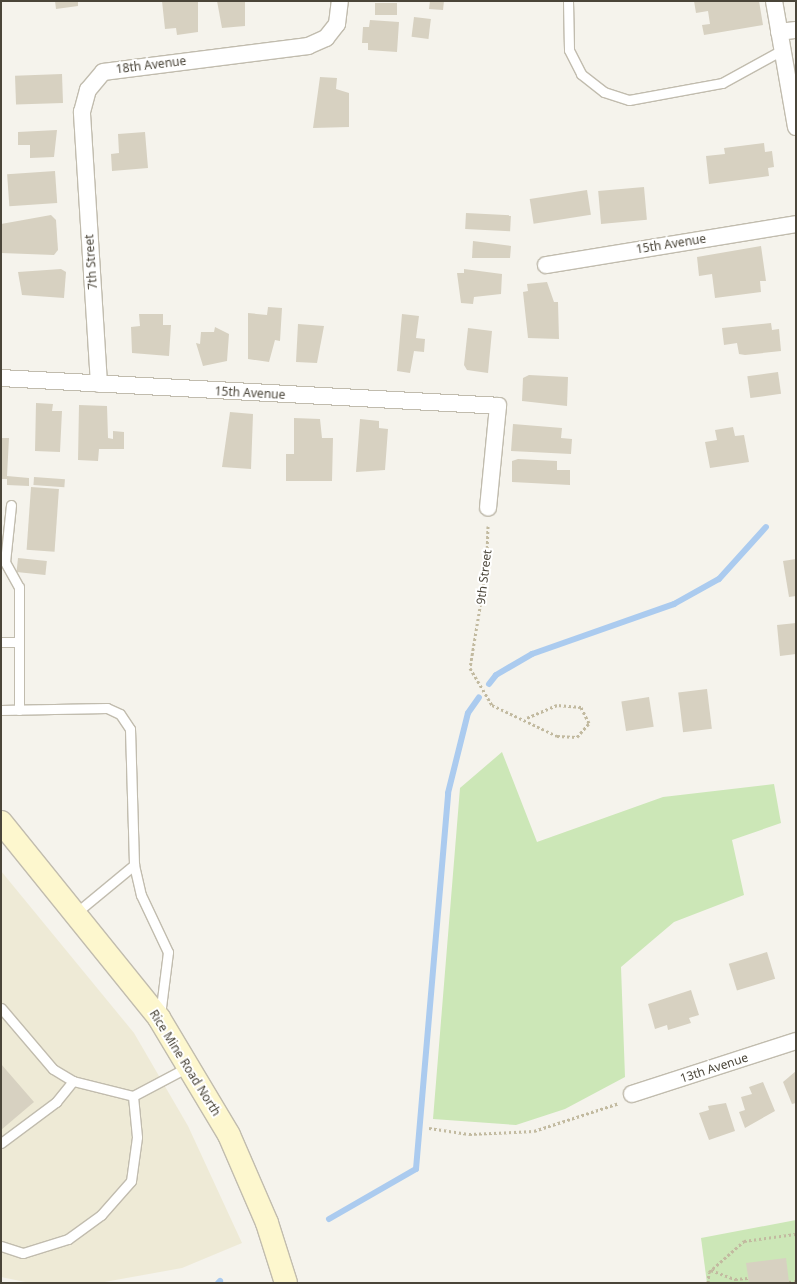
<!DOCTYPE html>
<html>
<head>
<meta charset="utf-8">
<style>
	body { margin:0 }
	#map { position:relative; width:797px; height:1284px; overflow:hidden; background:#f5f3ec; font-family:"Noto Sans",sans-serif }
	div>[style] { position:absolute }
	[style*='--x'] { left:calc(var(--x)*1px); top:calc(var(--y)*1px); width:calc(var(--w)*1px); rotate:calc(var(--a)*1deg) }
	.education>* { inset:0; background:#eeead6 }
	.green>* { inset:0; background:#cce7b7 }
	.stream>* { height:6px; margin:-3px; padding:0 3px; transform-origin:3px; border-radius:3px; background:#abcbef }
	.building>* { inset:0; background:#d7d1c1; transform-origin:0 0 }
	.path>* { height:3px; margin-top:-1.5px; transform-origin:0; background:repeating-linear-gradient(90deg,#c2baa0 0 2.5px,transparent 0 5px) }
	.roads { filter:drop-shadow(1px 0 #c1bcae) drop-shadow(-1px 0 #c1bcae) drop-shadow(0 1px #c1bcae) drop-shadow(0 -1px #c1bcae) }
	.lane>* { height:9px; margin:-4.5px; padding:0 4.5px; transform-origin:4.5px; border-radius:4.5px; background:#fff }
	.street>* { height:16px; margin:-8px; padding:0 8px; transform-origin:8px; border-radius:8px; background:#fff }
	.secondary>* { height:22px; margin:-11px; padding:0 11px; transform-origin:11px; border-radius:11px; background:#fdf7ce }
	span { translate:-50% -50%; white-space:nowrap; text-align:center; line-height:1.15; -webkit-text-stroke:4px #fff; paint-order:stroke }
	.street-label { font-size:12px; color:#4a4539 }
	.frame { position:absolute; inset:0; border:2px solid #4a4539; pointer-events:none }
</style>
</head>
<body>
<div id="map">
	<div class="education">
		<i style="clip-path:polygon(1px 871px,134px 1033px,188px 1126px,242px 1243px,182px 1268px,99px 1283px,30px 1283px,1px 1277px)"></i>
	</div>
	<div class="green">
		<i style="clip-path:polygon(502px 752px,537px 842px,663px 797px,774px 784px,781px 823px,732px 840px,744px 895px,674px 922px,621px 967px,625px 1077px,565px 1109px,516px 1125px,433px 1119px,460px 788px)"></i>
		<i style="clip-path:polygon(796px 1220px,796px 1283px,707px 1283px,701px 1238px)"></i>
	</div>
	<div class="stream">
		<i style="--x:489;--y:684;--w:11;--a:-52"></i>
		<i style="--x:496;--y:675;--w:42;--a:-30.3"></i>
		<i style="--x:532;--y:654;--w:151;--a:-19.4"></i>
		<i style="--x:674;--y:604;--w:51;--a:-29.1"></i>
		<i style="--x:719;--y:579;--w:70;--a:-47.9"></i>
		<i style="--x:329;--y:1219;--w:100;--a:-29.9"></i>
		<i style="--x:416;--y:1169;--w:377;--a:-85.1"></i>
		<i style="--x:448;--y:793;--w:82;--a:-76"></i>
		<i style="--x:468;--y:713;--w:19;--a:-55"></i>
		<i style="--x:218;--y:1283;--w:3;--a:-45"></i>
	</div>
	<div class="building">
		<i style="clip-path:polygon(55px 1px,78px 1px,78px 6px,56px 9px)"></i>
		<i style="clip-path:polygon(162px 1px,198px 1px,198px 32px,177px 35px,176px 28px,165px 29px)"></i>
		<i style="clip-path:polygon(217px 1px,245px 1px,245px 26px,222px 28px)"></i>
		<i style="clip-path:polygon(430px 1px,444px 1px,443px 10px,429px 9px)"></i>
		<i style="clip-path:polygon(694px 1px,759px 1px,763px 25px,704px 35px,702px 25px,710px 24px,708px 11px,696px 13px)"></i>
		<i style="left:375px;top:3px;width:22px;height:12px"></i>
		<i style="left:414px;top:17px;width:17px;height:20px;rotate:7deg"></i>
		<i style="clip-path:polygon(370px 20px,399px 22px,397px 52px,368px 50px,368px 43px,362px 43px,363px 27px,369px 27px)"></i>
		<i style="left:62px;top:74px;width:29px;height:47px;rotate:88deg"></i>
		<i style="clip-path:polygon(320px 77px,337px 78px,336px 89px,349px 93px,349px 127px,313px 128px)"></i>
		<i style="clip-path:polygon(57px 130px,54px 157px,30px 158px,30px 145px,18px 145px,18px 132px)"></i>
		<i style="clip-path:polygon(145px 132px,148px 168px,112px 171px,111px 154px,119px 153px,118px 134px)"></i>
		<i style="clip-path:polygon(764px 143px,765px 152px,772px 151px,774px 167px,768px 168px,769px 176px,709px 184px,706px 156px,725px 154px,724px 148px)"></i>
		<i style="left:55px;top:171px;width:32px;height:48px;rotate:86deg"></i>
		<i style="left:644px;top:187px;width:33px;height:46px;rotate:85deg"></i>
		<i style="left:587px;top:190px;width:25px;height:58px;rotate:81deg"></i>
		<i style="left:466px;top:213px;width:45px;height:16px;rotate:3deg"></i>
		<i style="clip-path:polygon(51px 215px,56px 220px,58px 250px,54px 255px,1px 253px,1px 224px)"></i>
		<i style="clip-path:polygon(473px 241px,511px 246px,510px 258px,472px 258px)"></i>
		<i style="clip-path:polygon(761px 246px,766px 281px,760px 281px,761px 292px,715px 298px,712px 274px,699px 276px,697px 257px)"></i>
		<i style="clip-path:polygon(61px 269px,66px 272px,64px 298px,22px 295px,18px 272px)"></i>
		<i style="clip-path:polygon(464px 269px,502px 274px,501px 294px,474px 297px,473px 304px,461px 303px,457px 273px,464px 273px)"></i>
		<i style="clip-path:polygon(547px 282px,554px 302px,558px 302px,559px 339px,528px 338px,523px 292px,528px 291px,527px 284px)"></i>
		<i style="clip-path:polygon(268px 307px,282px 308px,280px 341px,275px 340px,269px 362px,248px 359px,248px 313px,267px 315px)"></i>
		<i style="clip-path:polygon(139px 314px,163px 314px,163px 325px,171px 325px,169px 356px,132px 353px,131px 327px,140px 326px)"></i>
		<i style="clip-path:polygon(402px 314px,419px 316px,416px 338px,425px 339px,424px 352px,414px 351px,410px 373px,397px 371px)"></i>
		<i style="clip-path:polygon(771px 323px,772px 330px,779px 329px,781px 351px,745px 355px,739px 354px,737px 343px,724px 345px,722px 328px)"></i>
		<i style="clip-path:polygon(298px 324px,324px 326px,317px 363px,296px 362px)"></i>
		<i style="clip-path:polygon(215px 327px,229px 334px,227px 361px,203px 366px,196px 343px,200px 344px,201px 332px,214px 332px)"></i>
		<i style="clip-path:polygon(468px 328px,492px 331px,488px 373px,467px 370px,464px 365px)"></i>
		<i style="left:778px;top:372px;width:22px;height:31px;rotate:82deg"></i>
		<i style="clip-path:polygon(529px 375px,568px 377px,567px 406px,522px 401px,523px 378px)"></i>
		<i style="clip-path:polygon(36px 403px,53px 404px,52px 411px,62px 411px,60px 452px,35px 451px)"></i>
		<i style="clip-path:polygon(79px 405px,107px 406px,108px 438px,113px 439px,113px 431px,124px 432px,124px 449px,99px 449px,98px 461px,78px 460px)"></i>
		<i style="clip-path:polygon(230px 412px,253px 414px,251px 469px,222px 467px)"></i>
		<i style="clip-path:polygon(294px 418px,320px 419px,322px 438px,333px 438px,332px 481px,286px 481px,286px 454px,294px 454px)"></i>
		<i style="clip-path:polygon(360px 419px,379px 421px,379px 428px,388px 429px,385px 470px,356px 472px)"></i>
		<i style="clip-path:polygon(513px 424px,562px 428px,561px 438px,572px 439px,571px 454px,511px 451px)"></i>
		<i style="clip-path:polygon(733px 427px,735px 436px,744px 435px,749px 462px,710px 468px,705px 442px,717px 440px,715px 430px)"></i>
		<i style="clip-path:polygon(1px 438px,9px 438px,7px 476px,29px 478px,29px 486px,7px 485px,7px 479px,1px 479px)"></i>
		<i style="clip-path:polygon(518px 459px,557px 461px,557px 470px,570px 470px,570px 485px,512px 482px,512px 461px)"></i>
		<i style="left:34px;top:477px;width:31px;height:8px;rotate:4deg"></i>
		<i style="left:31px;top:487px;width:28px;height:63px;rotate:4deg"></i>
		<i style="left:18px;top:558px;width:29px;height:14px;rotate:6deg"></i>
		<i style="clip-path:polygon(796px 559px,796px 596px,789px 597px,783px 561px)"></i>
		<i style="clip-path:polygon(796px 623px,796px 654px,780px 656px,777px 625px)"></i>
		<i style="left:707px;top:689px;width:40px;height:29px;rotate:83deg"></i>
		<i style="left:649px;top:697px;width:30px;height:28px;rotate:81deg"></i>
		<i style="left:767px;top:952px;width:28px;height:40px;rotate:73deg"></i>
		<i style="clip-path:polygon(691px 990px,699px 1015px,689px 1018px,691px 1023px,668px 1030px,667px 1025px,655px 1029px,648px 1004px)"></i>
		<i style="clip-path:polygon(1px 1064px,34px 1102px,1px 1130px)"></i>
		<i style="clip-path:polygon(796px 1071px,796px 1103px,792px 1104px,783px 1082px)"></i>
		<i style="clip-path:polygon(763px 1082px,775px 1111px,745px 1128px,739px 1112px,745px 1110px,741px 1097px,752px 1094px,749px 1087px)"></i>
		<i style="clip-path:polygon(726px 1103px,735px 1131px,709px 1140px,699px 1113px,709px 1110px,708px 1106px)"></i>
		<i style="clip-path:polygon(786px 1258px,789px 1282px,749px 1283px,746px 1263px)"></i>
	</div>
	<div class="path">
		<i style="--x:488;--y:526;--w:38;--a:92"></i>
		<i style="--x:487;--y:564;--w:105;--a:99.3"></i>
		<i style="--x:470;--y:668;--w:43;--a:59.3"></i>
		<i style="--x:492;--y:705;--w:72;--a:25.5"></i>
		<i style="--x:557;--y:736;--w:20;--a:3"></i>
		<i style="--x:577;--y:737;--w:18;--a:-49"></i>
		<i style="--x:589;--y:723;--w:18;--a:-117"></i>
		<i style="--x:581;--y:707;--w:24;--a:-175"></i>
		<i style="--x:557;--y:705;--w:34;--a:157"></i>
		<i style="--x:429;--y:1128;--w:40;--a:8.5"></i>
		<i style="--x:469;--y:1134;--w:65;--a:-2.6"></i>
		<i style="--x:534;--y:1131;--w:89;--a:-18.2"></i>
		<i style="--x:711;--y:1270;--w:26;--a:21"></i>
		<i style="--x:735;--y:1279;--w:13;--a:-4"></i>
		<i style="--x:789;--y:1282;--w:7;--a:-8"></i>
		<i style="--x:708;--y:1283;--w:11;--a:-85"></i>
		<i style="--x:709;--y:1272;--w:47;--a:-41.5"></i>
		<i style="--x:744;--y:1241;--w:52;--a:-7.7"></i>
	</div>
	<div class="roads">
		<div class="lane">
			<i style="--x:568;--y:1;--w:49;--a:88.8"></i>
			<i style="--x:569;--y:50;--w:27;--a:63"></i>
			<i style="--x:581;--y:74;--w:29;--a:38"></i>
			<i style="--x:604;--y:92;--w:26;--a:18"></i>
			<i style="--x:629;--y:100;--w:95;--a:-10.4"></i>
			<i style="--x:722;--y:83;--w:68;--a:-28.8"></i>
			<i style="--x:11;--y:505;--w:57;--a:96"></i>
			<i style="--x:5;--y:562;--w:29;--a:61"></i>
			<i style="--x:19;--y:587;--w:123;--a:90"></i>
			<i style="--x:1;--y:642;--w:18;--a:0"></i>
			<i style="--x:1;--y:710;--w:106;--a:-1.1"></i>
			<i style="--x:107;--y:708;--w:14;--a:25"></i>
			<i style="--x:120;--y:714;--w:18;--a:56"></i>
			<i style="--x:130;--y:729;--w:136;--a:88.3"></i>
			<i style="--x:134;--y:865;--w:31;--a:77"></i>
			<i style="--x:141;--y:895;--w:63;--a:64.7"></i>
			<i style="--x:168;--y:952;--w:64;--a:97.2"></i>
			<i style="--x:77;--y:912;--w:74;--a:-39.5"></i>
			<i style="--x:1;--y:1008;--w:80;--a:49.6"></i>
			<i style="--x:53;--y:1069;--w:23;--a:31"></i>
			<i style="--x:73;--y:1081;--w:62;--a:14"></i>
			<i style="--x:133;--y:1096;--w:62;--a:-27.8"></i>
			<i style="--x:1;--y:1143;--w:69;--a:-36.7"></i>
			<i style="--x:56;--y:1102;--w:27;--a:-51"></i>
			<i style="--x:1;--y:1246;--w:23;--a:18"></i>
			<i style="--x:23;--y:1253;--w:47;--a:-17.3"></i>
			<i style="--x:68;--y:1239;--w:41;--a:-36"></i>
			<i style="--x:101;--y:1215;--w:45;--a:-48.6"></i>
			<i style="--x:131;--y:1181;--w:44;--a:-82.2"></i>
			<i style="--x:137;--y:1137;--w:41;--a:-95.6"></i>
		</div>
		<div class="street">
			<i style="--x:774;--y:1;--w:128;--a:80.1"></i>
			<i style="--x:779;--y:32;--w:17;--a:-7"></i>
			<i style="--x:546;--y:265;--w:253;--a:-9.3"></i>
			<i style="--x:1;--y:378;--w:498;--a:3.2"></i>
			<i style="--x:498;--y:406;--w:102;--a:95.6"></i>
			<i style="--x:99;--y:384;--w:273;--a:-93.6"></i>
			<i style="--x:82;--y:112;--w:23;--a:-75"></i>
			<i style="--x:88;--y:90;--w:23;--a:-50"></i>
			<i style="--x:103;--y:72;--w:207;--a:-7.2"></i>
			<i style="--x:308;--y:46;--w:20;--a:-24"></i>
			<i style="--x:326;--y:38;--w:18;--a:-52"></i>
			<i style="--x:337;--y:24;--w:23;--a:-83"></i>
			<i style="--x:632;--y:1094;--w:172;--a:-17.9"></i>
		</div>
		<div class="secondary">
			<i style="--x:1;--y:822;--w:252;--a:51.1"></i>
			<i style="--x:159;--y:1018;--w:136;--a:59.1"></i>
			<i style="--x:229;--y:1135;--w:96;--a:66.6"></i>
			<i style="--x:267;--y:1223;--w:63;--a:72.4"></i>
		</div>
	</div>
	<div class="street-label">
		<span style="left:151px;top:65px;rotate:-7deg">18th Avenue</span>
		<span style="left:671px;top:244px;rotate:-9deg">15th Avenue</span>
		<span style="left:91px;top:262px;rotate:-94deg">7th Street</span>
		<span style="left:250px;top:393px;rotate:3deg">15th Avenue</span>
		<span style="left:484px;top:577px;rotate:-83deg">9th Street</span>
		<span style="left:185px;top:1063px;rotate:58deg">Rice Mine Road North</span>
		<span style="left:714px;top:1068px;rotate:-18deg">13th Avenue</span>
	</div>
	<div class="frame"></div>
</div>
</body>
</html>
